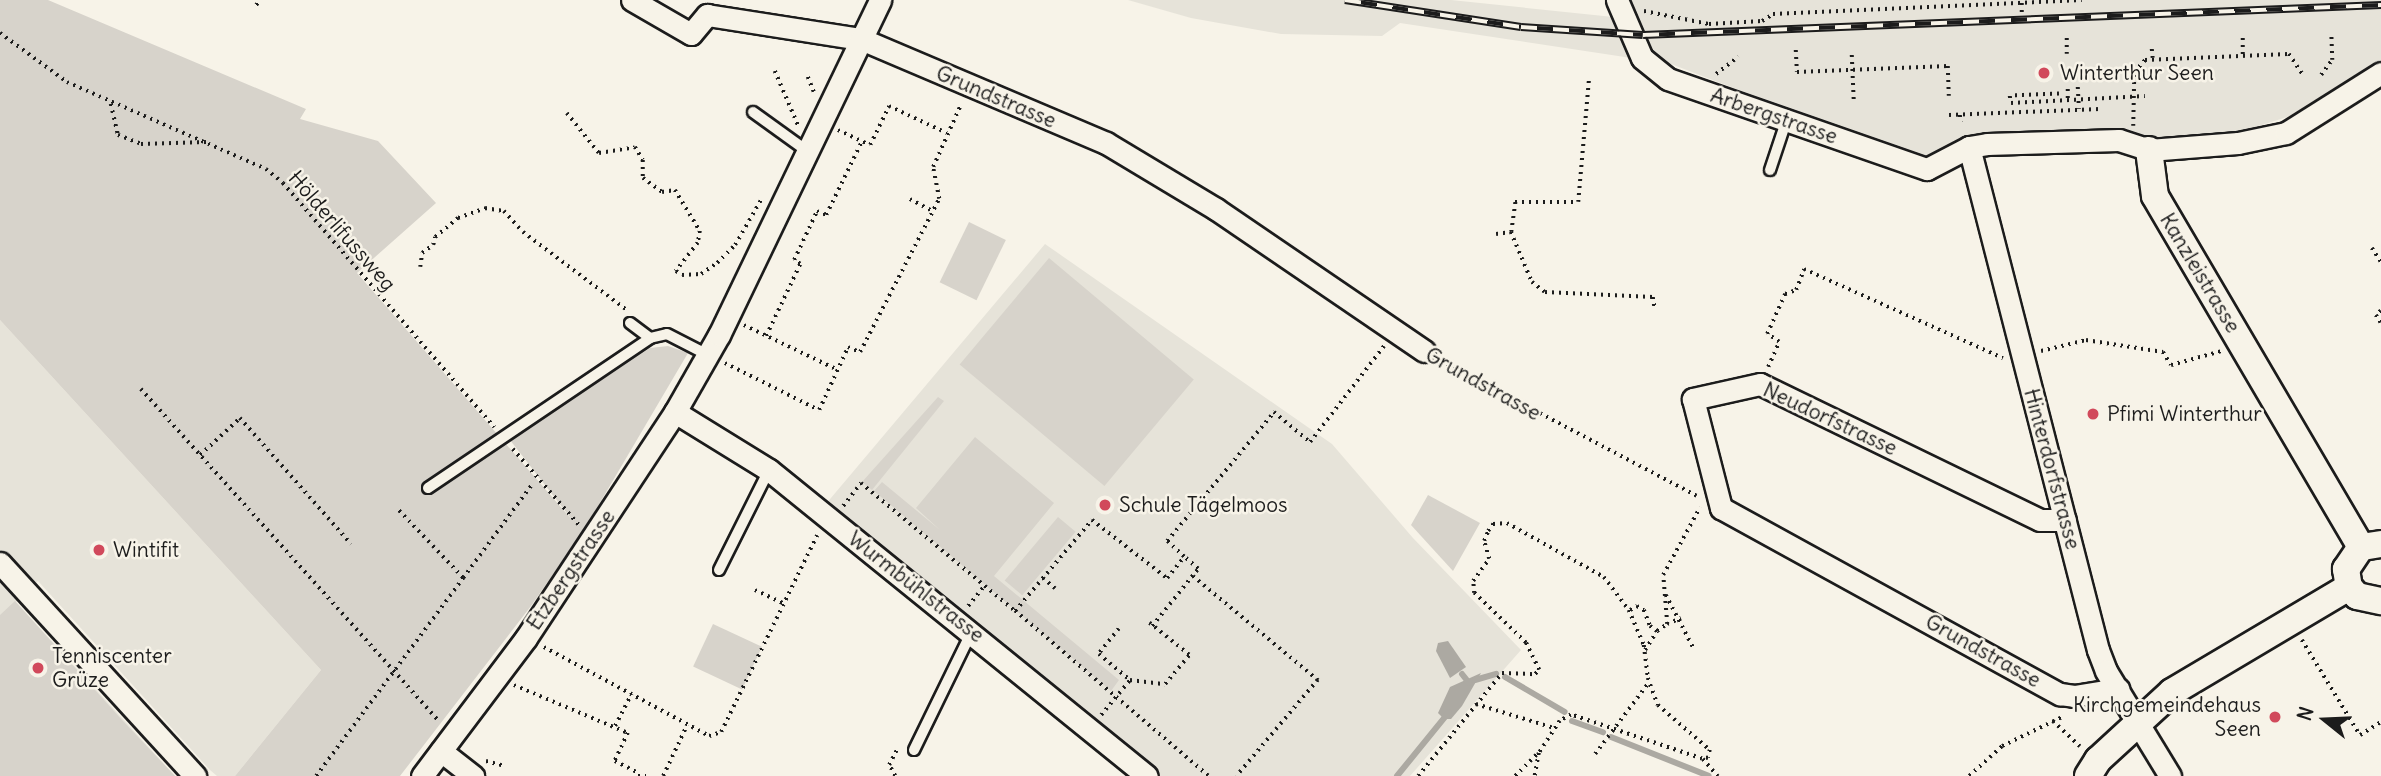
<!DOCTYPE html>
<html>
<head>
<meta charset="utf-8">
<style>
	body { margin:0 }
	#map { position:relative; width:2381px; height:776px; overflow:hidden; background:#f7f3e8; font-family:Delius,sans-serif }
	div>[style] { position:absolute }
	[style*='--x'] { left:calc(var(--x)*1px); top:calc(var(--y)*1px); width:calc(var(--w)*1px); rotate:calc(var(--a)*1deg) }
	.built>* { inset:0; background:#e6e3d9 }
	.green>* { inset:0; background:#d7d3cb; transform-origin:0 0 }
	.water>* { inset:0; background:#aca9a2 }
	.stream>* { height:6px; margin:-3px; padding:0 3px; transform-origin:3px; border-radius:3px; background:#aca9a2 }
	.path>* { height:3.5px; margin-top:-1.75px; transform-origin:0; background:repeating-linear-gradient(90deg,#1c1c1c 0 2px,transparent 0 7px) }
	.roads { filter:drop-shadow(2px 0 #1c1c1c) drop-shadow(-2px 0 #1c1c1c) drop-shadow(0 2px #1c1c1c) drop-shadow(0 -2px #1c1c1c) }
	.service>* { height:10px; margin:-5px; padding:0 5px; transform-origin:5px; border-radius:5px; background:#f7f3e8 }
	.minor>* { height:21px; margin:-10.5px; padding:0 10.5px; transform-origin:10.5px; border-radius:10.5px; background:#f7f3e8 }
	.tertiary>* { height:26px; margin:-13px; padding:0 13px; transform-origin:13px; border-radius:13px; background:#f7f3e8 }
	.rail>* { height:8px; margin-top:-4px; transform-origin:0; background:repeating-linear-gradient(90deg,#f7f3e8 0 16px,#1c1c1c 0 32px); box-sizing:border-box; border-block:2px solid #1c1c1c }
	.dots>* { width:19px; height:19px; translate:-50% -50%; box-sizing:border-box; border:4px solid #f7f3e8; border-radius:50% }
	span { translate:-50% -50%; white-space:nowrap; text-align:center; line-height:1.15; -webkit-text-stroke:5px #f7f3e8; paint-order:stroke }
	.poi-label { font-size:21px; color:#1c1c1c }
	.left { translate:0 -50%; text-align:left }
	.right { translate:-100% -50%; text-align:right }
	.street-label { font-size:21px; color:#1c1c1c }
	.north { position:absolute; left:2290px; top:685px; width:70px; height:70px; -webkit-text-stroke:5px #f7f3e8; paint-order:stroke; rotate:288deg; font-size:19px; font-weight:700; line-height:28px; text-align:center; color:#1c1c1c }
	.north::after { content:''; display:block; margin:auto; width:24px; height:32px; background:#1c1c1c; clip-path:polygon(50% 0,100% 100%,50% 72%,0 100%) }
</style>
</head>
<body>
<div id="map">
	<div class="built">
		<i style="clip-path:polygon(1128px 0,1451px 0,1623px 18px,1622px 0,2381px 0,2381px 60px,2290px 116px,2220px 138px,1965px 147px,1917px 158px,1671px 64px,1400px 23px,1382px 36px,1281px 34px,1191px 18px)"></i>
		<i style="clip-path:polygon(1045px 244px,1332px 444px,1413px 538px,1521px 650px,1410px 776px,1147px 776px,820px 511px)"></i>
		<i style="clip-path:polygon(0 320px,321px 670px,235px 776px,217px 776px,210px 770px,38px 581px,16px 602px,175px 776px,0 776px)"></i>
	</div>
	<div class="green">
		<i style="clip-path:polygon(0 0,48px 0,306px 109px,300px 119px,378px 141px,436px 203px,357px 273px,573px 521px,510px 440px,650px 348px,668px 346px,688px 353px,585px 528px,531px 606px,400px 776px,235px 776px,321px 670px,0 320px)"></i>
		<i style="left:969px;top:222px;width:41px;height:67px;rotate:26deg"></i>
		<i style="left:1049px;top:258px;width:189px;height:139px;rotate:40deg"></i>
		<i style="clip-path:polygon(938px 397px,944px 401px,872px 490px,862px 482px)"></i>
		<i style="clip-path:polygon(975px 437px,1054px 503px,994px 576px,1119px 680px,1111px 691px,874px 491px,882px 482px,940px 530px,916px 508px)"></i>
		<i style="clip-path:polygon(1428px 495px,1480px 523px,1453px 571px,1411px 525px)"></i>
		<i style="left:1058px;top:517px;width:23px;height:83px;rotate:40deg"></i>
		<i style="clip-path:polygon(15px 601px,122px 720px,175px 776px,0 776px,0 615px)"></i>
		<i style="left:713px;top:624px;width:54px;height:47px;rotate:25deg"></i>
	</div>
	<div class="water">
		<i style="clip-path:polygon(1448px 641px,1466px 667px,1450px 678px,1436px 651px,1438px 643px)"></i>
		<i style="clip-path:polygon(1481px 673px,1462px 706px,1451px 719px,1444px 719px,1438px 713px,1450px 687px)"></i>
	</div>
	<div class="stream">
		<i style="--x:1462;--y:674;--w:11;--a:52"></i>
		<i style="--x:1505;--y:677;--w:69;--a:30.3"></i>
		<i style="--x:1475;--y:680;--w:22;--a:-16"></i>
		<i style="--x:1572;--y:721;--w:33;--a:20"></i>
		<i style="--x:1611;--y:737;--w:105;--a:21.7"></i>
		<i style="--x:1397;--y:776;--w:82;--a:-50.9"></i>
	</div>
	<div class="path">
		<i style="--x:2022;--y:3;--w:13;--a:90"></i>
		<i style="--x:256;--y:5;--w:6;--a:-51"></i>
		<i style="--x:1644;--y:11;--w:66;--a:11.3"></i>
		<i style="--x:1709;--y:24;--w:53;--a:-3.2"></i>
		<i style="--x:1762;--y:21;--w:13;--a:-32"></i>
		<i style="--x:1773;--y:14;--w:309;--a:-2.6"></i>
		<i style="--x:0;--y:33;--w:83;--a:36.2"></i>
		<i style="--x:67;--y:82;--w:217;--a:23.6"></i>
		<i style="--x:266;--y:169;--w:22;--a:39"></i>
		<i style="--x:283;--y:183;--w:323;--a:49.1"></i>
		<i style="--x:2067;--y:38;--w:16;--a:90"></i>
		<i style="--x:2243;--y:38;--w:17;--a:90"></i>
		<i style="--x:2152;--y:49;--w:9;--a:84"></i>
		<i style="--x:1796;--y:50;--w:22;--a:87"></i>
		<i style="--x:1797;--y:72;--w:151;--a:-2.3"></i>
		<i style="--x:1948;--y:66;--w:30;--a:88"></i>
		<i style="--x:1852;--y:55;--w:46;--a:87.5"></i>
		<i style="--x:775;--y:71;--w:59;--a:66.9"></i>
		<i style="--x:1716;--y:74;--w:28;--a:-38"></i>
		<i style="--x:2321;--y:75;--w:19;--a:-54"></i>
		<i style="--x:2332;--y:60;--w:26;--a:-92"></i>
		<i style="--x:808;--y:77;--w:16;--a:68"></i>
		<i style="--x:2078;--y:87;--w:22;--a:87"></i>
		<i style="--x:2068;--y:89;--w:12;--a:90"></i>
		<i style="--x:2059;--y:94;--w:49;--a:177.7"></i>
		<i style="--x:2010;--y:96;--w:7;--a:82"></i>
		<i style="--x:2011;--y:103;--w:134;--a:-3"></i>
		<i style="--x:111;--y:104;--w:32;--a:77"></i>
		<i style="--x:118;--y:135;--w:25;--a:21"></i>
		<i style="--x:141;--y:144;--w:65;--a:-1.8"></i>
		<i style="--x:567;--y:113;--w:51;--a:51.3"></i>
		<i style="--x:599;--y:153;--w:36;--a:-9"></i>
		<i style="--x:635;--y:147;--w:15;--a:58"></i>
		<i style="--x:643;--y:160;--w:18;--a:90"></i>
		<i style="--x:643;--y:178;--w:24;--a:36"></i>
		<i style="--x:662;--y:192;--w:13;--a:-9"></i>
		<i style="--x:675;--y:190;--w:48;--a:58.6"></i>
		<i style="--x:700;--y:231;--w:12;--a:99"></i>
		<i style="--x:698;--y:243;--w:36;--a:128"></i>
		<i style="--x:676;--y:271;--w:7;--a:34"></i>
		<i style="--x:682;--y:275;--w:19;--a:-3"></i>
		<i style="--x:701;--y:274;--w:19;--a:-35"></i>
		<i style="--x:717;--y:263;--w:25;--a:-45"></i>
		<i style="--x:735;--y:245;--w:54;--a:-60.1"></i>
		<i style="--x:1949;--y:115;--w:151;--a:-2.3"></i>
		<i style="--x:1960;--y:115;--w:7;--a:82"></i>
		<i style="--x:2133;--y:126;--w:54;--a:-88.9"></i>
		<i style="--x:2134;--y:72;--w:16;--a:-47"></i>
		<i style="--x:2145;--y:60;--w:144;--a:-2.4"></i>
		<i style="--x:2289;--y:54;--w:25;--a:56"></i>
		<i style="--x:838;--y:130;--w:35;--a:25"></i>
		<i style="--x:870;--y:145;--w:43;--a:-64"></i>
		<i style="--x:889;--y:106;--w:64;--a:25"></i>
		<i style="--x:910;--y:199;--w:26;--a:28"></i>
		<i style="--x:1511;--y:232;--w:54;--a:67.2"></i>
		<i style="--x:1532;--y:282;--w:16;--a:38"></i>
		<i style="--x:1545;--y:292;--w:108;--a:2.7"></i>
		<i style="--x:1653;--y:297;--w:12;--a:81"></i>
		<i style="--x:1496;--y:234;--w:15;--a:-8"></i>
		<i style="--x:1511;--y:232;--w:30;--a:-82"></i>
		<i style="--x:1515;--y:202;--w:63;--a:0"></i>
		<i style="--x:1578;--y:202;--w:125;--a:-85"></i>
		<i style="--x:2372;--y:248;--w:17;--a:57"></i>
		<i style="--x:420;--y:267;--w:14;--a:-82"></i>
		<i style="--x:422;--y:253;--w:14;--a:-36"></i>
		<i style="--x:433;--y:245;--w:8;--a:-76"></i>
		<i style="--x:435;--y:237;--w:30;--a:-40"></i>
		<i style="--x:458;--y:218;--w:29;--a:-20"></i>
		<i style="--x:485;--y:208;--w:19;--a:9"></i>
		<i style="--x:504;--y:211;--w:28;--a:48"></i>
		<i style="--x:523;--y:232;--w:130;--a:36.9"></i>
		<i style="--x:2381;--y:311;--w:6;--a:141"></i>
		<i style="--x:2376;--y:315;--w:9;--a:58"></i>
		<i style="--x:744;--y:325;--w:104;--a:25.6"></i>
		<i style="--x:766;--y:336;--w:80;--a:-64.7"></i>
		<i style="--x:800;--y:264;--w:7;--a:-146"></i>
		<i style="--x:794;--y:260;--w:54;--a:-64.9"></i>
		<i style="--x:817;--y:211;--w:10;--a:24"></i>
		<i style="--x:826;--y:215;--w:82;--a:-64.1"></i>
		<i style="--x:2041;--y:351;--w:46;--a:-13.7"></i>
		<i style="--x:2086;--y:340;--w:78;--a:8.9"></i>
		<i style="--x:2163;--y:352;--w:15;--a:58"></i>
		<i style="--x:2171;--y:365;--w:53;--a:-15.4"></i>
		<i style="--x:1441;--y:361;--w:289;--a:27.8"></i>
		<i style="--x:725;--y:363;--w:105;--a:26.6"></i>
		<i style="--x:819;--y:410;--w:69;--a:-65.3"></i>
		<i style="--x:848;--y:347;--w:13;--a:23"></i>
		<i style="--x:860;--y:352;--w:172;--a:-62.7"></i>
		<i style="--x:939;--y:199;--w:33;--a:-101"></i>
		<i style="--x:933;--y:167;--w:69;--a:-66"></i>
		<i style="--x:1768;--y:367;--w:27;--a:-66"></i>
		<i style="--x:1779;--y:342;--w:14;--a:-146"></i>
		<i style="--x:1767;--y:334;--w:44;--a:-65.8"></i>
		<i style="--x:1785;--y:294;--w:12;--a:-20"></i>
		<i style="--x:1796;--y:290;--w:22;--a:-69"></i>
		<i style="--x:1804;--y:269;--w:218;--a:24.1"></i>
		<i style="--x:141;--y:389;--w:446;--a:48.1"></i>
		<i style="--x:513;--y:449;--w:101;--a:49"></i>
		<i style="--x:200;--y:455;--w:54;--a:-42.8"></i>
		<i style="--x:240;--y:418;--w:168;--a:48.6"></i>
		<i style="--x:843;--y:506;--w:29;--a:-52"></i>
		<i style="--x:861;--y:483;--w:200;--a:39.7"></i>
		<i style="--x:1193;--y:576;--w:163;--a:39.8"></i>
		<i style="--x:1318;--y:680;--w:126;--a:130.2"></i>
		<i style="--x:463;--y:578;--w:118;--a:-53.6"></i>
		<i style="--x:1043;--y:578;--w:16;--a:40"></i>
		<i style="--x:755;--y:590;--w:31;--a:25"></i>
		<i style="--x:1666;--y:595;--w:61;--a:62.6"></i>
		<i style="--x:968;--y:606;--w:26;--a:-51"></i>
		<i style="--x:1630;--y:610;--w:8;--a:-30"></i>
		<i style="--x:1637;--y:606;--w:8;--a:30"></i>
		<i style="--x:1644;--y:610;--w:17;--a:69"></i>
		<i style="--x:1650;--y:626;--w:9;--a:36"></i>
		<i style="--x:1657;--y:631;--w:12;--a:-35"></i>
		<i style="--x:1667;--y:624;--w:49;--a:-94.7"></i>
		<i style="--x:1663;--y:575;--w:77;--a:-61.4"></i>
		<i style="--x:1667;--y:624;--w:15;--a:-23"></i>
		<i style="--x:1152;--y:626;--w:73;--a:-51.1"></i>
		<i style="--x:1198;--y:569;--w:18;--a:-139"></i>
		<i style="--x:1119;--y:629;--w:32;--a:129"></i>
		<i style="--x:1099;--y:654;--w:40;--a:40"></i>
		<i style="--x:2302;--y:640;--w:111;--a:58.6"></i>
		<i style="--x:2360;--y:735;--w:25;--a:-32"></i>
		<i style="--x:544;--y:647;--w:187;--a:28.3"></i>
		<i style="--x:709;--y:736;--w:13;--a:-18"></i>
		<i style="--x:721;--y:732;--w:219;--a:-64"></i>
		<i style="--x:1645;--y:650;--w:22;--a:-58"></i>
		<i style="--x:514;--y:685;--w:124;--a:22.8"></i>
		<i style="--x:628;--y:733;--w:31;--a:115"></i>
		<i style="--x:615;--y:761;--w:27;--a:27"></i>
		<i style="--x:1476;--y:704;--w:82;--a:17.1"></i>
		<i style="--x:1101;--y:715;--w:45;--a:-50.4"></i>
		<i style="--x:1130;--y:680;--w:35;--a:7"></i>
		<i style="--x:1165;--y:684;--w:38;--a:-50"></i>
		<i style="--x:1189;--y:655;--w:51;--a:-141.3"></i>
		<i style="--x:2053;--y:721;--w:37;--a:43"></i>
		<i style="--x:615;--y:726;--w:36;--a:-63"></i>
		<i style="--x:1595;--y:754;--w:90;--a:-53.1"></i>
		<i style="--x:1703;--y:759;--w:23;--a:49"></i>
		<i style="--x:486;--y:761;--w:20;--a:15"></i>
		<i style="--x:316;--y:776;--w:247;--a:-53.4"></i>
		<i style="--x:463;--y:578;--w:95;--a:-133.7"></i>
		<i style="--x:638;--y:776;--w:8;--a:0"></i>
		<i style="--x:663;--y:776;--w:56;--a:-64.8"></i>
		<i style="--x:895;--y:776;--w:13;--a:-119"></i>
		<i style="--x:889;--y:765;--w:20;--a:-63"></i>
		<i style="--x:1208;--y:776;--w:254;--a:-139.5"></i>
		<i style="--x:1015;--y:611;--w:119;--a:-49.8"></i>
		<i style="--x:1092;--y:520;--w:95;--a:37.7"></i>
		<i style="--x:1167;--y:578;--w:27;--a:-51"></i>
		<i style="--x:1184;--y:557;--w:23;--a:-137"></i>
		<i style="--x:1167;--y:541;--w:168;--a:-50.3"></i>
		<i style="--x:1274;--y:412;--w:47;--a:39.8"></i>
		<i style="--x:1310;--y:442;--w:121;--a:-52.4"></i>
		<i style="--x:1418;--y:776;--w:133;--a:-50.8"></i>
		<i style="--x:1502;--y:673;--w:33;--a:2"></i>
		<i style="--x:1535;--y:674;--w:6;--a:-45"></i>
		<i style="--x:1539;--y:670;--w:30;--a:-116"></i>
		<i style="--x:1526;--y:643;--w:72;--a:-136.1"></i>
		<i style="--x:1474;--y:593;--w:12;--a:-95"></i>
		<i style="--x:1473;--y:581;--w:27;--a:-54"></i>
		<i style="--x:1489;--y:559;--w:19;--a:-106"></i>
		<i style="--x:1484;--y:541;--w:11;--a:-68"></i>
		<i style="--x:1488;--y:531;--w:9;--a:-54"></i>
		<i style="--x:1493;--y:524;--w:14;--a:-4"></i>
		<i style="--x:1507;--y:523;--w:111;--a:29.1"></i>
		<i style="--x:1604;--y:577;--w:41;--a:52.9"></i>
		<i style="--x:1629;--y:610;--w:38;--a:67"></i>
		<i style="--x:1644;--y:645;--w:33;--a:83"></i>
		<i style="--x:1648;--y:678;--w:29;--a:70"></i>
		<i style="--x:1658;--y:705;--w:69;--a:40.9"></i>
		<i style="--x:1710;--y:750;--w:8;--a:104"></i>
		<i style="--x:1708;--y:758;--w:6;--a:171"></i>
		<i style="--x:1702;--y:759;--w:138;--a:-161.4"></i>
		<i style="--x:1571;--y:715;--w:13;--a:151"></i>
		<i style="--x:1560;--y:721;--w:38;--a:123"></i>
		<i style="--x:1539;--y:753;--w:23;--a:100"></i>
		<i style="--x:1515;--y:776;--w:31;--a:-45"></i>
		<i style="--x:1969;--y:776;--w:45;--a:-42.3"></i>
		<i style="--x:2002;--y:746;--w:69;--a:-25.8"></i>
	</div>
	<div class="roads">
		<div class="service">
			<i style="--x:753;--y:112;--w:67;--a:35.8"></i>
			<i style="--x:1770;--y:170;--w:54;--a:-71.6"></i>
			<i style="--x:630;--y:323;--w:25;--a:37"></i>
			<i style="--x:428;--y:488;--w:268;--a:-34"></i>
			<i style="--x:650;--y:338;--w:17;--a:-13"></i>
			<i style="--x:667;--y:334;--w:46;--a:27.1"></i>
			<i style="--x:719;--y:570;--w:112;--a:-63.4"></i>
			<i style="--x:914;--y:750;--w:132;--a:-64"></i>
		</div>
		<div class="minor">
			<i style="--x:632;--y:0;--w:68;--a:30"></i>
			<i style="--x:691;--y:34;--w:25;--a:-50"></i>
			<i style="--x:707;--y:15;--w:156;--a:8.9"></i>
			<i style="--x:861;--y:39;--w:266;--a:23"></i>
			<i style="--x:1106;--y:143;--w:128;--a:31"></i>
			<i style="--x:1216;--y:209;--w:252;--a:34.3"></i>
			<i style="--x:1617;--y:0;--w:63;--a:66.7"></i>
			<i style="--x:1642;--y:58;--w:33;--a:39"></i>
			<i style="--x:1668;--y:79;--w:274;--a:19.2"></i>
			<i style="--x:1927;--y:169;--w:47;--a:-27.6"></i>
			<i style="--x:1969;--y:147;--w:18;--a:-9"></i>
			<i style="--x:1987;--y:144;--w:132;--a:-1.7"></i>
			<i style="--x:2119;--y:140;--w:32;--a:18"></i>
			<i style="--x:2149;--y:150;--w:89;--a:-4.5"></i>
			<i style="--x:2238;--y:143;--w:49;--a:-11.8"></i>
			<i style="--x:2286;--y:133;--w:112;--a:-32.3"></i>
			<i style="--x:1969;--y:147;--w:519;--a:75.62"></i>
			<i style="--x:2098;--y:650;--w:22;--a:69"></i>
			<i style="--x:2106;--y:671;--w:123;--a:58.6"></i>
			<i style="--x:675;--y:412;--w:110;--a:31.7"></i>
			<i style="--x:769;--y:470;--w:486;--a:39"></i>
			<i style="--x:2065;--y:520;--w:25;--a:180"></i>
			<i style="--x:2040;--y:520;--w:311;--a:-154.1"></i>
			<i style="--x:1760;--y:384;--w:69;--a:167.4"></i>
			<i style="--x:1693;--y:399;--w:113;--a:75.6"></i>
			<i style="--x:1721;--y:508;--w:387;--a:28.8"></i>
			<i style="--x:2060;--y:694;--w:14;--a:8"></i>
			<i style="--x:2074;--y:696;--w:45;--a:-9"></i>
			<i style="--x:0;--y:563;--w:289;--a:47.5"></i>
			<i style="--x:441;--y:751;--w:41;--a:38"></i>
			<i style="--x:422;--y:776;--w:173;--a:-53"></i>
			<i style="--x:526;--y:638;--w:271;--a:-56.6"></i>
			<i style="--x:675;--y:412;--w:89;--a:-60.3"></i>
			<i style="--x:719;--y:335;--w:372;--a:-64.3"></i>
		</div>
		<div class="tertiary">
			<i style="--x:2149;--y:150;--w:46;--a:82.6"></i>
			<i style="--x:2155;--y:196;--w:407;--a:59.6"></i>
			<i style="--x:2381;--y:544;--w:20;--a:171"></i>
			<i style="--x:2361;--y:547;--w:27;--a:124"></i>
			<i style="--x:2346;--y:569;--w:18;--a:81"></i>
			<i style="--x:2349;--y:587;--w:12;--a:48"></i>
			<i style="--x:2357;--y:596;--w:25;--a:12"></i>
			<i style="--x:2088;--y:776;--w:19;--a:-58"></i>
			<i style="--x:2098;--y:760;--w:100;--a:-42.6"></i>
			<i style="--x:2172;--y:692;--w:206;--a:-30.7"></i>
		</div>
	</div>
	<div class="rail">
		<i style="--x:1345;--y:0;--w:178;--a:8.7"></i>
		<i style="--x:1521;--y:27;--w:122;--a:3.8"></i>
		<i style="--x:1643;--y:35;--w:739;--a:-2.33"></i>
	</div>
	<div class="dots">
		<i style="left:2044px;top:73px;background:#d1495b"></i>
		<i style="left:2093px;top:414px;background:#d1495b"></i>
		<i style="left:1105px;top:505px;background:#d1495b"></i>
		<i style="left:99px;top:550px;background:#d1495b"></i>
		<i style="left:38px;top:668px;background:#d1495b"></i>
		<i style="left:2275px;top:717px;background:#d1495b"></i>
	</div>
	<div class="poi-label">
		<span class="left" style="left:2060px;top:73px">Winterthur Seen</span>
		<span class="left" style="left:2107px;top:414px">Pfimi Winterthur</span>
		<span class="left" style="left:1119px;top:505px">Schule Tägelmoos</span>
		<span class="left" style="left:113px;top:550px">Wintifit</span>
		<span class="left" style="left:52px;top:668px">Tenniscenter<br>Grüze</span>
		<span class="right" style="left:2261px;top:717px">Kirchgemeindehaus<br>Seen</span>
	</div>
	<div class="street-label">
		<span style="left:996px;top:97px;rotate:23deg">Grundstrasse</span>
		<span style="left:1774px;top:116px;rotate:19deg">Arbergstrasse</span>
		<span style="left:342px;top:231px;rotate:49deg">Hölderlifussweg</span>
		<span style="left:2200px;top:273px;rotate:59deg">Kanzleistrasse</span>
		<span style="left:1483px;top:384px;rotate:29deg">Grundstrasse</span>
		<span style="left:1830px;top:419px;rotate:25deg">Neudorfstrasse</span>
		<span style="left:2052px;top:469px;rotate:75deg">Hinterdorfstrasse</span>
		<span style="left:571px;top:570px;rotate:-56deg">Etzbergstrasse</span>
		<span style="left:916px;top:587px;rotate:38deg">Wurmbühlstrasse</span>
		<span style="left:1983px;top:651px;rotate:29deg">Grundstrasse</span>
	</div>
	<div class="north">N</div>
</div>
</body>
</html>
